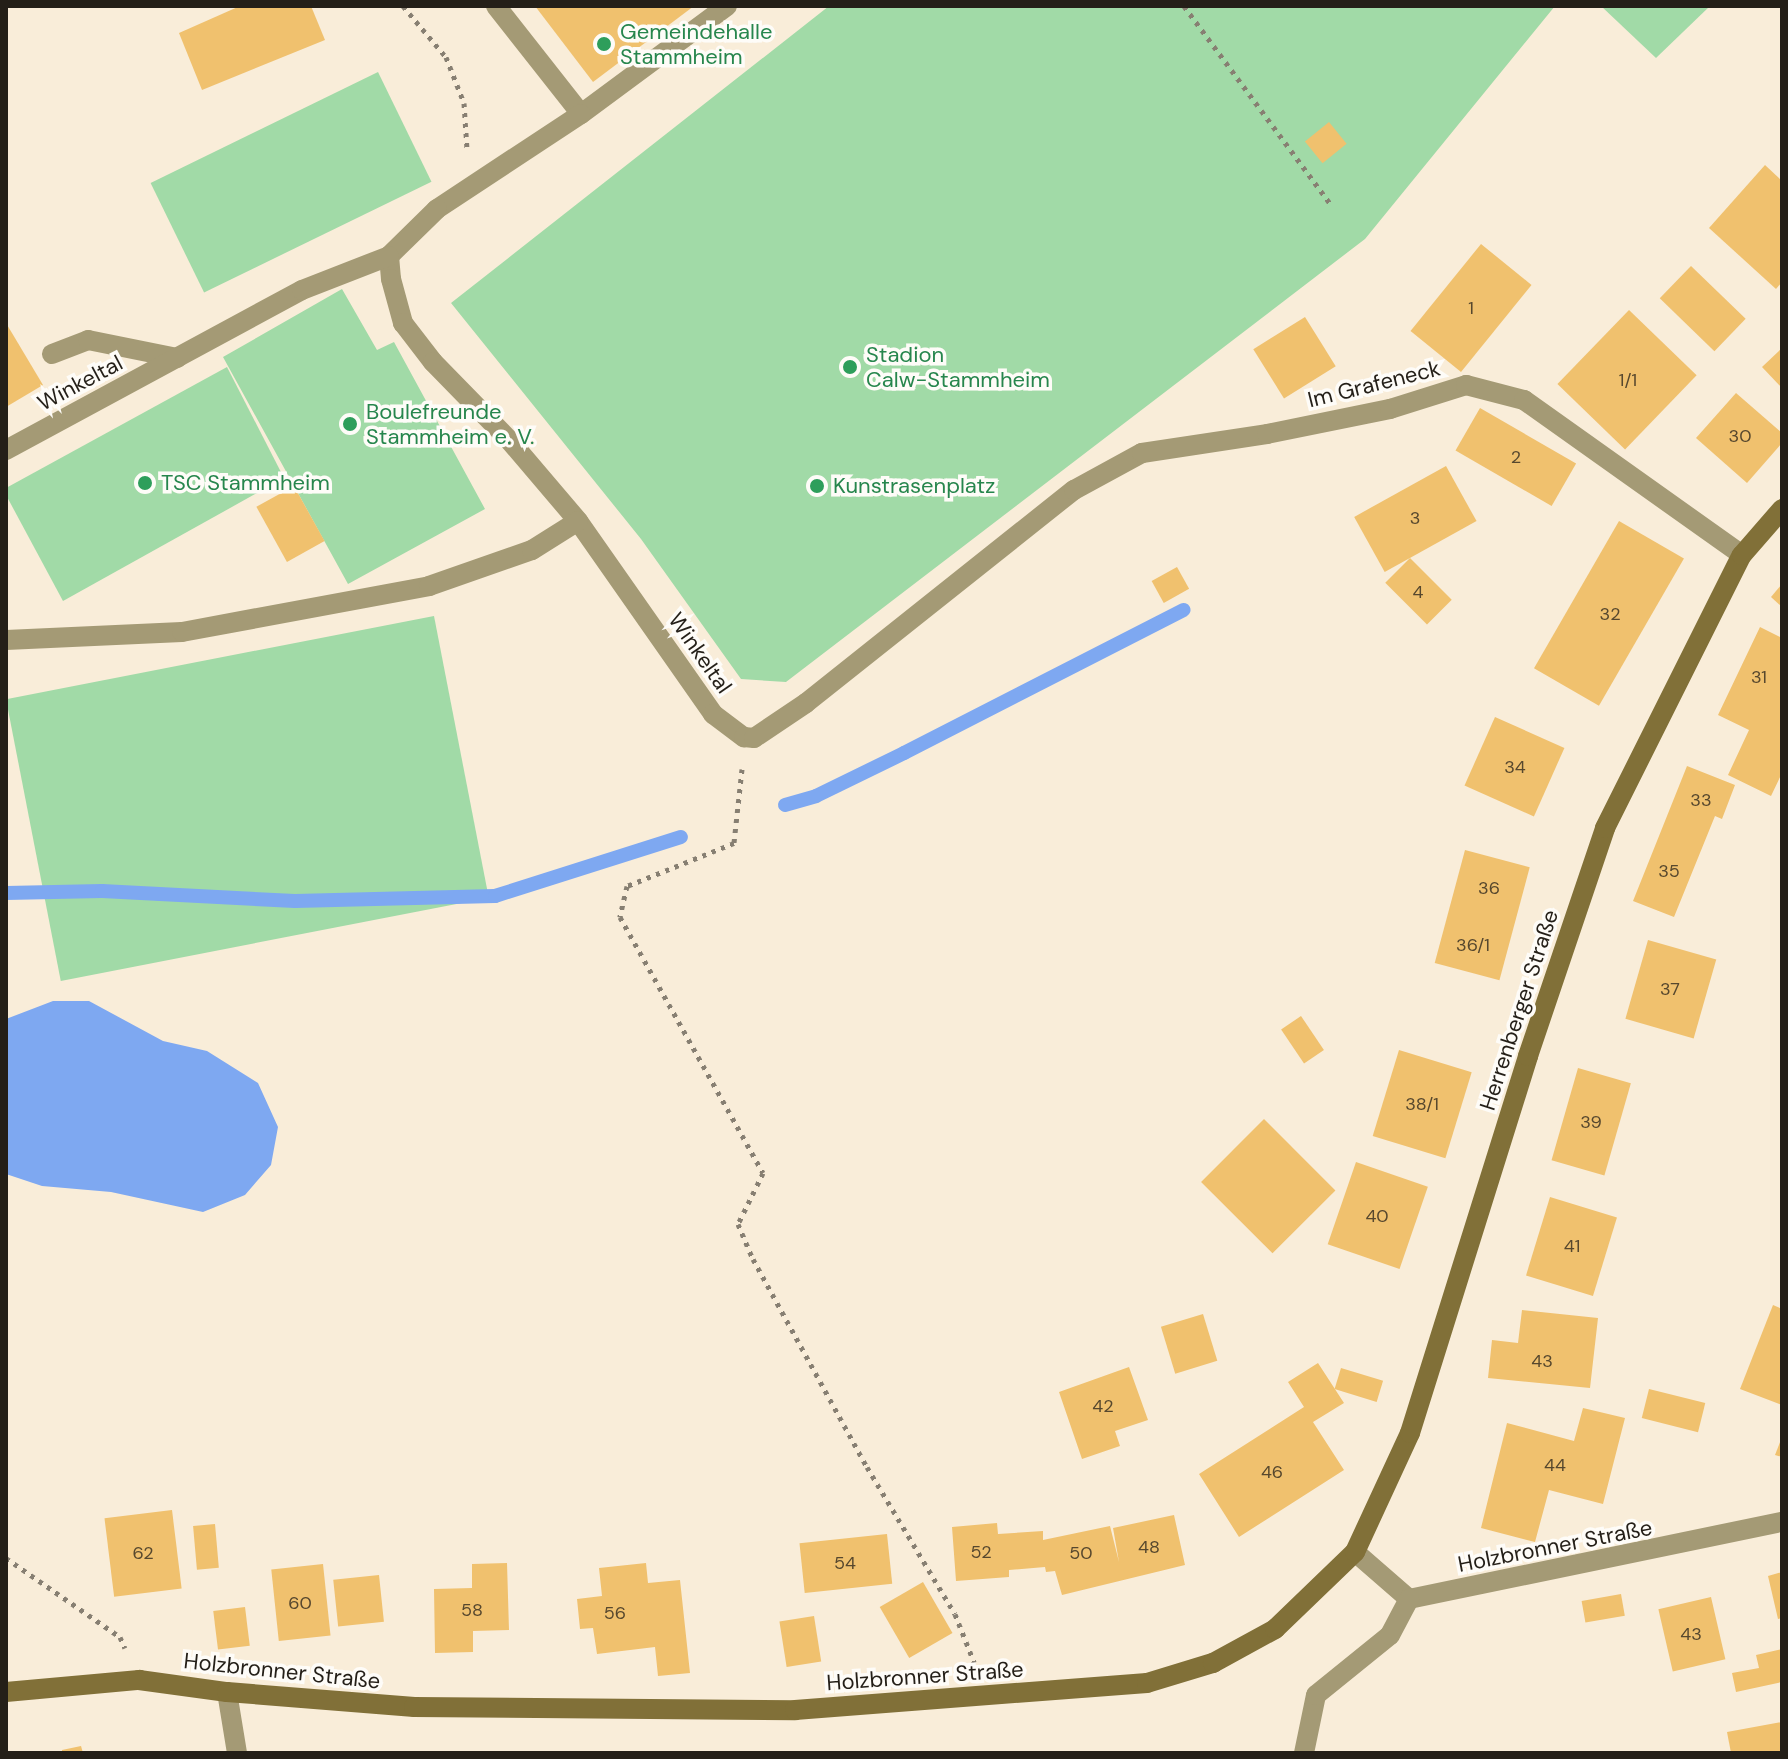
<!DOCTYPE html>
<html>
<head>
<meta charset="utf-8">
<style>
	body { margin:0 }
	#map { position:relative; width:1788px; height:1759px; overflow:hidden; background:#f9edd9; font-family:"DM Sans",sans-serif }
	div>[style] { position:absolute }
	[style*='--x'] { left:calc(var(--x)*1px); top:calc(var(--y)*1px); width:calc(var(--w)*1px); rotate:calc(var(--a)*1deg) }
	.green>* { inset:0; background:#a1daa7; transform-origin:0 0 }
	.water>* { inset:0; background:#7ea8f1 }
	.stream>* { height:14px; margin:-7px; padding:0 7px; transform-origin:7px; border-radius:7px; background:#7ea8f1 }
	.building>* { inset:0; background:#f0c16e; transform-origin:0 0 }
	.path>* { height:5px; margin-top:-2.5px; transform-origin:0; background:repeating-linear-gradient(90deg,#877f72 0 4px,transparent 0 10px) }
	.lane>* { height:20px; margin:-10px; padding:0 10px; transform-origin:10px; border-radius:10px; background:#a49a75 }
	.street>* { height:20px; margin:-10px; padding:0 10px; transform-origin:10px; border-radius:10px; background:#a49a75 }
	.secondary>* { height:20px; margin:-10px; padding:0 10px; transform-origin:10px; border-radius:10px; background:#817038 }
	.dots>* { width:22px; height:22px; translate:-50% -50%; box-sizing:border-box; border:4px solid #fefcf8; border-radius:50% }
	span { translate:-50% -50%; white-space:nowrap; text-align:center; line-height:1.15; -webkit-text-stroke:7px #fefcf8; paint-order:stroke }
	.number-label { font-size:18px; color:#57482e }
	.number-label span { -webkit-text-stroke-width:0 }
	.leisure-label { font-size:22px; color:#27864d }
	.left { translate:0 -50%; text-align:left }
	.street-label { font-size:22px; color:#241f18 }
	.frame { position:absolute; inset:0; border:8px solid #241f18; pointer-events:none }
</style>
</head>
<body>
<div id="map">
	<div class="green">
		<i style="clip-path:polygon(829px 6px,1555px 6px,1365px 239px,786px 682px,741px 679px,641px 539px,451px 303px)"></i>
		<i style="clip-path:polygon(1601px 6px,1710px 6px,1656px 58px)"></i>
		<i style="left:378px;top:72px;width:122px;height:253px;rotate:64deg"></i>
		<i style="clip-path:polygon(342px 289px,377px 350px,394px 342px,485px 509px,348px 584px,223px 357px)"></i>
		<i style="clip-path:polygon(227px 367px,284px 478px,63px 601px,6px 495px,6px 488px)"></i>
		<i style="left:434px;top:616px;width:287px;height:436px;rotate:79deg"></i>
	</div>
	<div class="water">
		<i style="clip-path:polygon(53px 1001px,89px 1001px,163px 1041px,207px 1051px,258px 1083px,278px 1127px,271px 1165px,245px 1195px,203px 1212px,111px 1192px,42px 1186px,6px 1174px,6px 1019px)"></i>
	</div>
	<div class="stream">
		<i style="--x:785;--y:805;--w:32;--a:-16"></i>
		<i style="--x:816;--y:796;--w:98;--a:-26"></i>
		<i style="--x:904;--y:753;--w:314;--a:-27.1"></i>
		<i style="--x:6;--y:893;--w:96;--a:-1.2"></i>
		<i style="--x:102;--y:891;--w:193;--a:3"></i>
		<i style="--x:295;--y:901;--w:200;--a:-1.4"></i>
		<i style="--x:495;--y:896;--w:195;--a:-17.6"></i>
	</div>
	<div class="building">
		<i style="clip-path:polygon(240px 6px,311px 6px,325px 40px,202px 90px,179px 33px)"></i>
		<i style="clip-path:polygon(535px 6px,694px 6px,593px 82px)"></i>
		<i style="left:1329px;top:122px;width:28px;height:31px;rotate:51deg"></i>
		<i style="clip-path:polygon(1765px 165px,1782px 181px,1782px 282px,1776px 289px,1709px 228px)"></i>
		<i style="left:1481px;top:244px;width:65px;height:112px;rotate:39deg"></i>
		<i style="left:1691px;top:266px;width:76px;height:45px;rotate:44deg"></i>
		<i style="left:1629px;top:310px;width:94px;height:103px;rotate:44deg"></i>
		<i style="left:1305px;top:317px;width:58px;height:61px;rotate:58deg"></i>
		<i style="clip-path:polygon(6px 323px,43px 385px,6px 407px)"></i>
		<i style="clip-path:polygon(1782px 348px,1782px 388px,1762px 367px)"></i>
		<i style="clip-path:polygon(1736px 393px,1782px 433px,1782px 443px,1747px 483px,1696px 438px)"></i>
		<i style="left:1480px;top:408px;width:111px;height:49px;rotate:30deg"></i>
		<i style="left:1446px;top:466px;width:63px;height:105px;rotate:61deg"></i>
		<i style="left:294px;top:486px;width:63px;height:43px;rotate:61deg"></i>
		<i style="left:1619px;top:521px;width:75px;height:170px;rotate:30deg"></i>
		<i style="left:1410px;top:558px;width:59px;height:35px;rotate:45deg"></i>
		<i style="left:1177px;top:567px;width:25px;height:29px;rotate:61deg"></i>
		<i style="clip-path:polygon(1782px 584px,1782px 607px,1771px 597px)"></i>
		<i style="clip-path:polygon(1760px 627px,1782px 638px,1782px 773px,1771px 796px,1728px 775px,1749px 730px,1718px 715px)"></i>
		<i style="left:1495px;top:717px;width:76px;height:75px;rotate:24deg"></i>
		<i style="clip-path:polygon(1687px 766px,1735px 785px,1722px 819px,1715px 816px,1674px 917px,1633px 901px)"></i>
		<i style="left:1465px;top:850px;width:67px;height:117px;rotate:15deg"></i>
		<i style="left:1648px;top:940px;width:71px;height:82px;rotate:16deg"></i>
		<i style="left:1301px;top:1016px;width:41px;height:24px;rotate:56deg"></i>
		<i style="left:1399px;top:1050px;width:76px;height:90px;rotate:17deg"></i>
		<i style="left:1578px;top:1068px;width:55px;height:96px;rotate:16deg"></i>
		<i style="left:1264px;top:1119px;width:101px;height:89px;rotate:45deg"></i>
		<i style="left:1356px;top:1162px;width:76px;height:87px;rotate:19deg"></i>
		<i style="left:1550px;top:1197px;width:70px;height:82px;rotate:17deg"></i>
		<i style="clip-path:polygon(1773px 1305px,1782px 1309px,1782px 1405px,1740px 1389px)"></i>
		<i style="clip-path:polygon(1522px 1310px,1598px 1318px,1590px 1388px,1488px 1378px,1492px 1340px,1518px 1343px)"></i>
		<i style="left:1203px;top:1314px;width:49px;height:44px;rotate:73deg"></i>
		<i style="clip-path:polygon(1318px 1363px,1344px 1403px,1313px 1422px,1344px 1470px,1239px 1537px,1199px 1474px,1304px 1407px,1288px 1382px)"></i>
		<i style="clip-path:polygon(1129px 1367px,1148px 1420px,1115px 1431px,1120px 1446px,1082px 1459px,1059px 1392px)"></i>
		<i style="left:1341px;top:1368px;width:44px;height:22px;rotate:17deg"></i>
		<i style="left:1649px;top:1389px;width:58px;height:30px;rotate:14deg"></i>
		<i style="clip-path:polygon(1583px 1408px,1625px 1418px,1603px 1504px,1549px 1490px,1535px 1542px,1481px 1528px,1507px 1423px,1574px 1441px)"></i>
		<i style="clip-path:polygon(1782px 1437px,1782px 1457px,1775px 1455px)"></i>
		<i style="left:172px;top:1510px;width:79px;height:68px;rotate:83deg"></i>
		<i style="clip-path:polygon(1174px 1515px,1185px 1565px,1062px 1595px,1055px 1571px,1046px 1572px,1045px 1567px,1009px 1570px,1009px 1577px,956px 1581px,952px 1527px,997px 1523px,998px 1534px,1043px 1531px,1043px 1540px,1110px 1526px,1119px 1562px,1113px 1528px)"></i>
		<i style="left:215px;top:1524px;width:44px;height:22px;rotate:85deg"></i>
		<i style="left:887px;top:1534px;width:50px;height:88px;rotate:84deg"></i>
		<i style="clip-path:polygon(507px 1563px,509px 1630px,473px 1631px,473px 1652px,435px 1653px,434px 1589px,472px 1588px,472px 1564px)"></i>
		<i style="clip-path:polygon(646px 1563px,648px 1583px,680px 1580px,690px 1673px,658px 1676px,655px 1647px,597px 1654px,593px 1628px,580px 1629px,577px 1599px,602px 1596px,599px 1568px)"></i>
		<i style="left:323px;top:1564px;width:72px;height:52px;rotate:84deg"></i>
		<i style="clip-path:polygon(1782px 1572px,1782px 1618px,1778px 1619px,1768px 1576px)"></i>
		<i style="left:379px;top:1575px;width:47px;height:46px;rotate:84deg"></i>
		<i style="left:923px;top:1582px;width:59px;height:50px;rotate:60deg"></i>
		<i style="left:1621px;top:1594px;width:22px;height:40px;rotate:80deg"></i>
		<i style="left:1711px;top:1597px;width:64px;height:54px;rotate:77deg"></i>
		<i style="left:245px;top:1607px;width:39px;height:32px;rotate:83deg"></i>
		<i style="left:814px;top:1616px;width:46px;height:35px;rotate:81deg"></i>
		<i style="clip-path:polygon(1782px 1649px,1782px 1682px,1736px 1692px,1732px 1673px,1759px 1668px,1756px 1655px)"></i>
		<i style="clip-path:polygon(1782px 1722px,1782px 1753px,1731px 1753px,1727px 1732px)"></i>
		<i style="clip-path:polygon(81px 1746px,83px 1753px,62px 1753px,62px 1750px)"></i>
	</div>
	<div class="path">
		<i style="--x:403;--y:6;--w:67;--a:49.9"></i>
		<i style="--x:446;--y:57;--w:49;--a:68.6"></i>
		<i style="--x:464;--y:103;--w:46;--a:86.3"></i>
		<i style="--x:1184;--y:6;--w:249;--a:53.5"></i>
		<i style="--x:742;--y:769;--w:74;--a:96.2"></i>
		<i style="--x:734;--y:843;--w:115;--a:158.1"></i>
		<i style="--x:627;--y:886;--w:32;--a:103"></i>
		<i style="--x:620;--y:917;--w:293;--a:60.8"></i>
		<i style="--x:763;--y:1173;--w:57;--a:116.1"></i>
		<i style="--x:738;--y:1224;--w:38;--a:67"></i>
		<i style="--x:753;--y:1259;--w:237;--a:61.3"></i>
		<i style="--x:867;--y:1467;--w:171;--a:59.1"></i>
		<i style="--x:955;--y:1614;--w:52;--a:68.4"></i>
		<i style="--x:6;--y:1558;--w:139;--a:34.7"></i>
		<i style="--x:120;--y:1637;--w:12;--a:66"></i>
	</div>
	<div class="lane">
		<i style="--x:496;--y:6;--w:137;--a:51.8"></i>
		<i style="--x:727;--y:6;--w:182;--a:143.5"></i>
		<i style="--x:581;--y:114;--w:173;--a:146.6"></i>
		<i style="--x:437;--y:209;--w:67;--a:135.6"></i>
		<i style="--x:389;--y:256;--w:23;--a:85"></i>
		<i style="--x:391;--y:279;--w:46;--a:74.7"></i>
		<i style="--x:403;--y:323;--w:49;--a:52.4"></i>
		<i style="--x:433;--y:362;--w:110;--a:45.7"></i>
		<i style="--x:510;--y:441;--w:105;--a:49.6"></i>
		<i style="--x:578;--y:521;--w:236;--a:55"></i>
		<i style="--x:713;--y:714;--w:39;--a:37"></i>
		<i style="--x:744;--y:737;--w:10;--a:6"></i>
		<i style="--x:754;--y:738;--w:63;--a:-33.9"></i>
		<i style="--x:806;--y:703;--w:342;--a:-38.5"></i>
		<i style="--x:1074;--y:490;--w:77;--a:-28.6"></i>
		<i style="--x:1142;--y:453;--w:126;--a:-8.6"></i>
		<i style="--x:1267;--y:434;--w:126;--a:-11.5"></i>
		<i style="--x:1390;--y:409;--w:80;--a:-17.5"></i>
		<i style="--x:52;--y:354;--w:39;--a:-21"></i>
		<i style="--x:88;--y:340;--w:91;--a:11.4"></i>
		<i style="--x:6;--y:450;--w:336;--a:-28.4"></i>
		<i style="--x:302;--y:290;--w:93;--a:-21.3"></i>
		<i style="--x:6;--y:640;--w:176;--a:-2.6"></i>
		<i style="--x:182;--y:632;--w:251;--a:-10.5"></i>
		<i style="--x:429;--y:586;--w:109;--a:-19.3"></i>
		<i style="--x:532;--y:550;--w:54;--a:-32.2"></i>
	</div>
	<div class="street">
		<i style="--x:1466;--y:385;--w:60;--a:14.5"></i>
		<i style="--x:1524;--y:400;--w:267;--a:35.4"></i>
		<i style="--x:1355;--y:1552;--w:72;--a:41"></i>
		<i style="--x:1409;--y:1599;--w:381;--a:-11.7"></i>
		<i style="--x:227;--y:1692;--w:62;--a:80.7"></i>
		<i style="--x:1304;--y:1753;--w:59;--a:-78.3"></i>
		<i style="--x:1316;--y:1695;--w:95;--a:-39"></i>
		<i style="--x:1390;--y:1635;--w:41;--a:-62.2"></i>
	</div>
	<div class="secondary">
		<i style="--x:6;--y:1692;--w:134;--a:-5.2"></i>
		<i style="--x:139;--y:1680;--w:89;--a:7.8"></i>
		<i style="--x:227;--y:1692;--w:188;--a:4.6"></i>
		<i style="--x:414;--y:1707;--w:381;--a:0.5"></i>
		<i style="--x:795;--y:1710;--w:353;--a:-4.4"></i>
		<i style="--x:1147;--y:1683;--w:69;--a:-16.9"></i>
		<i style="--x:1213;--y:1663;--w:71;--a:-28.7"></i>
		<i style="--x:1275;--y:1629;--w:111;--a:-43.9"></i>
		<i style="--x:1355;--y:1552;--w:131;--a:-65.2"></i>
		<i style="--x:1410;--y:1433;--w:395;--a:-72.6"></i>
		<i style="--x:1528;--y:1056;--w:241;--a:-71.3"></i>
		<i style="--x:1605;--y:828;--w:305;--a:-63.4"></i>
		<i style="--x:1742;--y:555;--w:61;--a:-49"></i>
	</div>
	<div class="dots">
		<i style="left:604px;top:44px;background:#2e9e5b"></i>
		<i style="left:850px;top:367px;background:#2e9e5b"></i>
		<i style="left:350px;top:424px;background:#2e9e5b"></i>
		<i style="left:145px;top:483px;background:#2e9e5b"></i>
		<i style="left:817px;top:486px;background:#2e9e5b"></i>
	</div>
	<div class="number-label">
		<span style="left:1471px;top:308px">1</span>
		<span style="left:1628px;top:380px">1/1</span>
		<span style="left:1740px;top:436px">30</span>
		<span style="left:1516px;top:457px">2</span>
		<span style="left:1415px;top:518px">3</span>
		<span style="left:1418px;top:592px">4</span>
		<span style="left:1610px;top:614px">32</span>
		<span style="left:1759px;top:677px">31</span>
		<span style="left:1515px;top:767px">34</span>
		<span style="left:1701px;top:800px">33</span>
		<span style="left:1669px;top:871px">35</span>
		<span style="left:1489px;top:888px">36</span>
		<span style="left:1473px;top:945px">36/1</span>
		<span style="left:1670px;top:989px">37</span>
		<span style="left:1422px;top:1104px">38/1</span>
		<span style="left:1591px;top:1122px">39</span>
		<span style="left:1377px;top:1216px">40</span>
		<span style="left:1572px;top:1246px">41</span>
		<span style="left:1542px;top:1361px">43</span>
		<span style="left:1103px;top:1406px">42</span>
		<span style="left:1555px;top:1465px">44</span>
		<span style="left:1272px;top:1472px">46</span>
		<span style="left:1149px;top:1547px">48</span>
		<span style="left:981px;top:1552px">52</span>
		<span style="left:143px;top:1553px">62</span>
		<span style="left:1081px;top:1553px">50</span>
		<span style="left:845px;top:1563px">54</span>
		<span style="left:300px;top:1603px">60</span>
		<span style="left:472px;top:1610px">58</span>
		<span style="left:615px;top:1613px">56</span>
		<span style="left:1691px;top:1634px">43</span>
	</div>
	<div class="leisure-label">
		<span class="left" style="left:620px;top:44px">Gemeindehalle<br>Stammheim</span>
		<span class="left" style="left:866px;top:367px">Stadion<br>Calw-Stammheim</span>
		<span class="left" style="left:366px;top:424px">Boulefreunde<br>Stammheim e. V.</span>
		<span class="left" style="left:161px;top:483px">TSC Stammheim</span>
		<span class="left" style="left:833px;top:486px">Kunstrasenplatz</span>
	</div>
	<div class="street-label">
		<span style="left:80px;top:383px;rotate:-28deg">Winkeltal</span>
		<span style="left:1374px;top:384px;rotate:-14deg">Im Grafeneck</span>
		<span style="left:700px;top:653px;rotate:55deg">Winkeltal</span>
		<span style="left:1519px;top:1010px;rotate:-72deg">Herrenberger Straße</span>
		<span style="left:1555px;top:1546px;rotate:-11deg">Holzbronner Straße</span>
		<span style="left:282px;top:1671px;rotate:6deg">Holzbronner Straße</span>
		<span style="left:925px;top:1676px;rotate:-4deg">Holzbronner Straße</span>
	</div>
	<div class="frame"></div>
</div>
</body>
</html>
